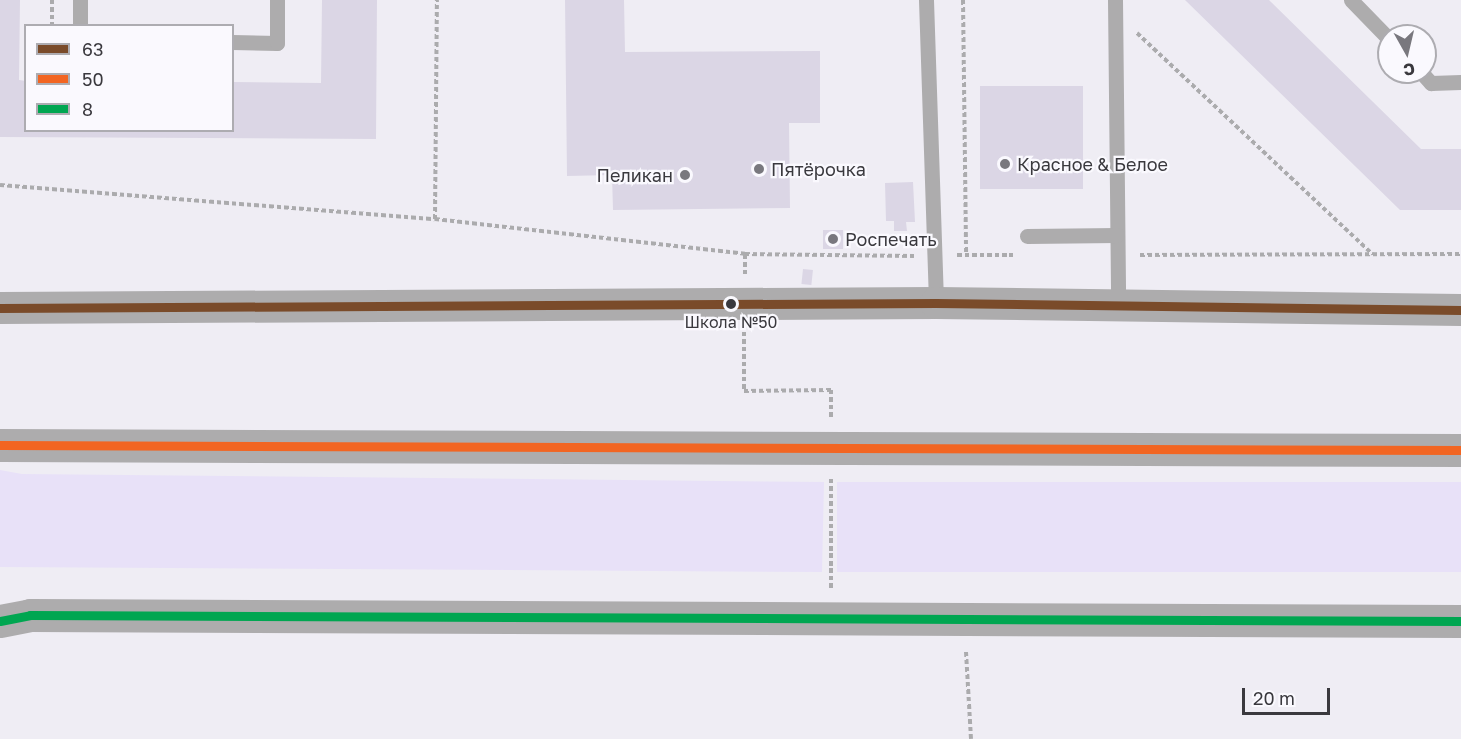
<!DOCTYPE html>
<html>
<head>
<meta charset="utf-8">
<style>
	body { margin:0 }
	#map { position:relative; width:1461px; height:739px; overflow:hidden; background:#efedf4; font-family:"Golos Text",sans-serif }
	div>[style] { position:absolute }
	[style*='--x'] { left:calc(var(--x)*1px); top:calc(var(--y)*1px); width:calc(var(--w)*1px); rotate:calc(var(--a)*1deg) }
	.green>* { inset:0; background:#e8e1f8; transform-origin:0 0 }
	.building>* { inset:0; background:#dbd6e5; transform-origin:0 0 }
	.path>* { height:4px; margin-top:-2px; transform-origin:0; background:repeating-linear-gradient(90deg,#ababad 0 4.5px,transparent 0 7.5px) }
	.lane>* { height:15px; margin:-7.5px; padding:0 7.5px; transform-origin:7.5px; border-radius:7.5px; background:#adacad }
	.street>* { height:32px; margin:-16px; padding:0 16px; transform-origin:16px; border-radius:16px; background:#adacad }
	.secondary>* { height:33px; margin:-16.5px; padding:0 16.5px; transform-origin:16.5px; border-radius:16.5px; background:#adacad }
	.bus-1>* { height:9px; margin:-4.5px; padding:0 4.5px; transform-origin:4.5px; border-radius:4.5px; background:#7a4b2a }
	.bus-2>* { height:9px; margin:-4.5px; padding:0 4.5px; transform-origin:4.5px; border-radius:4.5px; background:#f26522 }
	.bus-3>* { height:9px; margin:-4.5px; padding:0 4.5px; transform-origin:4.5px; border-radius:4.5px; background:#00a651 }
	.dots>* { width:16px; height:16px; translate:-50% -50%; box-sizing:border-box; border:3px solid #faf9fe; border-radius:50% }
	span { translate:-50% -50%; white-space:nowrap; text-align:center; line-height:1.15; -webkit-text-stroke:4.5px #faf9fe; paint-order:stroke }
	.bus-label { font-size:16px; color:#3a393e }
	.poi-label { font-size:18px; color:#3a393e }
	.left { translate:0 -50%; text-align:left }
	.right { translate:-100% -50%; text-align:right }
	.legend { position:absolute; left:24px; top:24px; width:210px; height:108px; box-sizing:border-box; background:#faf9fe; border:2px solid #adacb1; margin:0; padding:8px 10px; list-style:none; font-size:18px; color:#3a393e }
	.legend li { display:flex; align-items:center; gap:12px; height:30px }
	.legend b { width:30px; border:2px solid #adacb1 }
	.north { position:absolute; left:1377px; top:24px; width:60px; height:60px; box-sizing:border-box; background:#faf9fe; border:2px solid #adacb1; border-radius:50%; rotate:172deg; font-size:16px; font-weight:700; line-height:24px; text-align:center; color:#3a393e }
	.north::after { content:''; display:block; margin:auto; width:21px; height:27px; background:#79787e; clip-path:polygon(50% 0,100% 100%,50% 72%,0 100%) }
	.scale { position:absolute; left:1242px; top:688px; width:88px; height:27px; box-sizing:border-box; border:3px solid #3a393e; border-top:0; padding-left:8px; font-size:18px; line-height:21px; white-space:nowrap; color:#3a393e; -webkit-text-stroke:4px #faf9fe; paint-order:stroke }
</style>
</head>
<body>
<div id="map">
	<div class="green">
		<i style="clip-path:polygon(0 470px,22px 474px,824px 482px,822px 572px,0 567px)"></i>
		<i style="left:837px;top:482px;width:624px;height:90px"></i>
	</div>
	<div class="building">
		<i style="clip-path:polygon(0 0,20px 0,19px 80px,26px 81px,26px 130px,232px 130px,232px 82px,321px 83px,322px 0,377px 0,376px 139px,0 137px)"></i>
		<i style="clip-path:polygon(565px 0,624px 0,625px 52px,820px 51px,820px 123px,789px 123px,790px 208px,613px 210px,612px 175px,567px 176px)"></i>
		<i style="clip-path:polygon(1185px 0,1269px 0,1421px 149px,1461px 149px,1461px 210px,1400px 210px)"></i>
		<i style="left:980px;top:86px;width:103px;height:103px"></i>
		<i style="clip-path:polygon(913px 182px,915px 222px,906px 222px,907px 231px,894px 231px,894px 221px,886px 221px,885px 183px)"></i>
		<i style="left:823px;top:230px;width:20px;height:19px"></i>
		<i style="left:803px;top:269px;width:10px;height:15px;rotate:6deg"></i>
	</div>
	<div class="path">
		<i style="--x:52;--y:0;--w:26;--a:90"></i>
		<i style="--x:963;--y:0;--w:255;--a:89.3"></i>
		<i style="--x:1137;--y:33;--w:323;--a:43.2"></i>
		<i style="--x:0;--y:185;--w:436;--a:4.5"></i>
		<i style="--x:435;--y:219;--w:312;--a:6.4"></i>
		<i style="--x:745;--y:254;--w:169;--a:0.7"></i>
		<i style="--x:435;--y:219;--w:219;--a:-89.5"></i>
		<i style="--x:957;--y:255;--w:56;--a:0"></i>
		<i style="--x:1140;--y:255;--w:321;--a:-0.2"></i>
		<i style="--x:745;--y:274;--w:20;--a:-90"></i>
		<i style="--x:744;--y:332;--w:59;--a:90"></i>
		<i style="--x:744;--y:391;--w:87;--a:-0.7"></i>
		<i style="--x:831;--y:390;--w:27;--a:90"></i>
		<i style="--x:831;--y:588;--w:110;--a:-90"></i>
		<i style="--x:966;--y:652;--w:87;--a:86.7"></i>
	</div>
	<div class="lane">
		<i style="--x:80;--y:0;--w:26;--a:90"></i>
		<i style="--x:926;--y:0;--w:303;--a:88.1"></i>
		<i style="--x:1115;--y:0;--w:306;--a:89.4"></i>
		<i style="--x:1351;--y:0;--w:54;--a:45.7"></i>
		<i style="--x:232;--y:42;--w:45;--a:1.3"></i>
		<i style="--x:277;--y:43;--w:43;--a:-90"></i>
		<i style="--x:1421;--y:72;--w:15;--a:48"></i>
		<i style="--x:1431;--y:83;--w:30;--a:-2"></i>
		<i style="--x:1027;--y:236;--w:90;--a:-0.6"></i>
	</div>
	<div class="street">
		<i style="--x:0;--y:308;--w:936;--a:-0.31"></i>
		<i style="--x:936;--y:303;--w:525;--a:0.76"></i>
	</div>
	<div class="secondary">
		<i style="--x:0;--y:445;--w:1461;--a:0.2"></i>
		<i style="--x:0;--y:621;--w:31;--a:-11"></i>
		<i style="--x:30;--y:615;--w:1431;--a:0.24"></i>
	</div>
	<div class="bus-1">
		<i style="--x:0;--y:308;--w:936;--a:-0.31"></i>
		<i style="--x:936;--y:303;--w:525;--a:0.76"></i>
	</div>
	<div class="bus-2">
		<i style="--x:0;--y:445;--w:1461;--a:0.2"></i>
	</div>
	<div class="bus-3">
		<i style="--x:0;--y:621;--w:31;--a:-11"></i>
		<i style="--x:30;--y:615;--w:1431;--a:0.24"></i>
	</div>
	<div class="dots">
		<i style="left:1005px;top:164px;background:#79787e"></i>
		<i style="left:759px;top:169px;background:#79787e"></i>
		<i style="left:685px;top:175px;background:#79787e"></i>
		<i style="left:833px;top:239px;background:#79787e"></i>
		<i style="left:731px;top:304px;background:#3a393e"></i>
	</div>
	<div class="bus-label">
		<span style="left:731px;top:322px">Школа №50</span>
	</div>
	<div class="poi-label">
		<span class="left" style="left:1017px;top:164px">Красное &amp; Белое</span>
		<span class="left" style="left:771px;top:169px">Пятёрочка</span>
		<span class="right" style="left:673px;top:175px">Пеликан</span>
		<span class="left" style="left:845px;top:239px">Роспечать</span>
	</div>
	<ul class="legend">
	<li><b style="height:8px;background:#7a4b2a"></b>63</li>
	<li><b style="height:8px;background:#f26522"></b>50</li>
	<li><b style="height:8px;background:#00a651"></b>8</li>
	</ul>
	<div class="north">С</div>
	<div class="scale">20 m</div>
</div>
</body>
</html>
